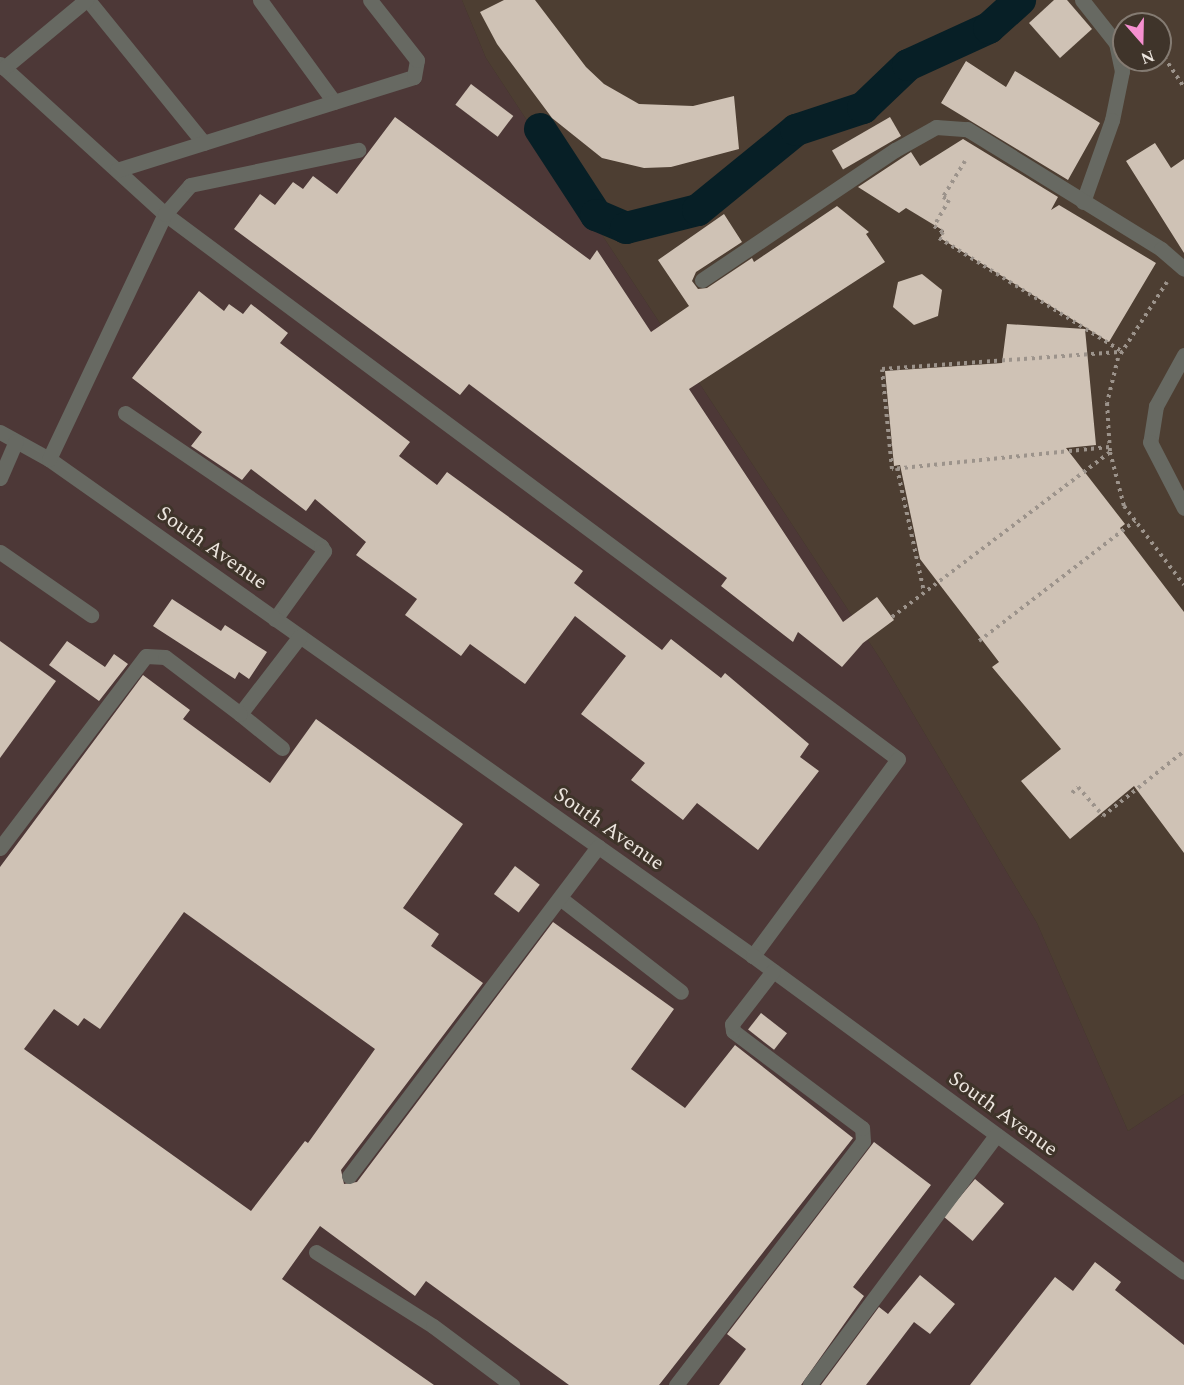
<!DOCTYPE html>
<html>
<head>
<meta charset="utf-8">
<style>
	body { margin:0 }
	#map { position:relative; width:1184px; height:1385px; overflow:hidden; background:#3f342a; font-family:Spectral,serif }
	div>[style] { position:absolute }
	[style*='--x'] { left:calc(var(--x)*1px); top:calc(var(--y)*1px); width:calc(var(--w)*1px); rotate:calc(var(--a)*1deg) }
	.industrial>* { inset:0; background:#4d3837 }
	.education>* { inset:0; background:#4d3e32 }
	.canal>* { height:32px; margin:-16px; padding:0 16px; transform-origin:16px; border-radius:16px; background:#071f26 }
	.building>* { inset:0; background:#cfc2b5; transform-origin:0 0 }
	.path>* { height:4px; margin-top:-2px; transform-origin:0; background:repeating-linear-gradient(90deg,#9c938b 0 3px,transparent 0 7.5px) }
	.minor>* { height:15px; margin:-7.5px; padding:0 7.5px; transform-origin:7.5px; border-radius:7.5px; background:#676962 }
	span { translate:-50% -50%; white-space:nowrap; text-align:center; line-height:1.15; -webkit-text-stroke:6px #3f342a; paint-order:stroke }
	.street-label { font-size:21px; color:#ece5de }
	.north { position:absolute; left:1112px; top:12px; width:60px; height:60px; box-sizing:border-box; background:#3f342a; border:2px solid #847b72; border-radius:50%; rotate:160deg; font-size:16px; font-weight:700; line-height:24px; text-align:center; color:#ece5de }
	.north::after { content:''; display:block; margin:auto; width:21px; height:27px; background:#f690d0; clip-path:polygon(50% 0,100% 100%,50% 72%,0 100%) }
</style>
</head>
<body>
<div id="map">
	<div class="industrial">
		<i style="clip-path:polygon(0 0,462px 0,486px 58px,883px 663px,1037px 923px,1128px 1131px,1184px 1094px,1184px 1385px,0 1385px)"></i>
	</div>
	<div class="education">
		<i style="clip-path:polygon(evenodd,462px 0,1184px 0,1184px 1094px,1128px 1131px,1037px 923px,883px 663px,486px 58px,462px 0,1124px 24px,1160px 24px,1160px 60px,1124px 60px,1124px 24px)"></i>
	</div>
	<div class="canal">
		<i style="--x:540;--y:129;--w:103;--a:56.9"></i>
		<i style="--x:596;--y:215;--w:33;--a:23"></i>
		<i style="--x:626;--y:228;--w:74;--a:-14"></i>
		<i style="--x:698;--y:210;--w:127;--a:-39.2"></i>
		<i style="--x:796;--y:130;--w:71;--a:-18.2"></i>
		<i style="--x:863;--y:108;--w:62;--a:-43.7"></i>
		<i style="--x:908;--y:65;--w:89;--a:-24.6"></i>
		<i style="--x:989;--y:28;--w:42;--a:-42.1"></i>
	</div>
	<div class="building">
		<i style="clip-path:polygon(504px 0,535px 0,586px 67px,604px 84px,639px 104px,693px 106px,734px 96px,739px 149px,671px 167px,644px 168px,602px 158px,552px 118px,497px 44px,480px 12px)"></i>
		<i style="clip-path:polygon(1054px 0,1067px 0,1092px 29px,1060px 58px,1029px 23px)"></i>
		<i style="clip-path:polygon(966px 61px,1006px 87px,1015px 71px,1100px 123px,1068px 180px,941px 103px)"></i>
		<i style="left:471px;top:84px;width:53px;height:26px;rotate:37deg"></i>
		<i style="clip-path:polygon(395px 117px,590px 260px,597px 250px,651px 332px,689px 306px,658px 260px,724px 214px,742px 242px,696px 272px,692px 281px,698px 289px,707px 288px,752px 258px,754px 262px,837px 206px,869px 232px,866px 234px,885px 262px,689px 389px,843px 622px,877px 597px,894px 620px,863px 643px,842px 667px,798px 632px,793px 642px,721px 586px,727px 578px,469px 384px,460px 395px,234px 229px,260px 194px,275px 205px,293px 182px,303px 189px,313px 176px,337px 194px)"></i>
		<i style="left:890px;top:117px;width:22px;height:67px;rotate:60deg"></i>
		<i style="clip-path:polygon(963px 139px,1058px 197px,1051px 210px,1059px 205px,1156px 263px,1109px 342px,940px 238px,944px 231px,906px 208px,899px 213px,858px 187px,911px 152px,920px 166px)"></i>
		<i style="clip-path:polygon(1155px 143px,1171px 168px,1184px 159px,1184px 253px,1126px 161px)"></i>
		<i style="clip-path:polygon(922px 274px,942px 290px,938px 316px,914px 325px,893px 307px,898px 282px)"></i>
		<i style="clip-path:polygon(199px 291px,224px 311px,229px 304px,243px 314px,251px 304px,288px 333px,280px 343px,410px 442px,399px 456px,437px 485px,447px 472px,583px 571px,574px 583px,662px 650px,671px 639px,721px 678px,725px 673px,809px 744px,800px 757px,819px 771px,758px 850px,697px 803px,683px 820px,631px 780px,645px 763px,581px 714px,626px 656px,575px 616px,525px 684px,470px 644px,461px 656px,405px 615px,417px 599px,356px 555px,366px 542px,315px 499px,306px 511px,251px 469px,242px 480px,191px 446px,202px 432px,132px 378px)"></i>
		<i style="clip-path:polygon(1007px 324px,1085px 329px,1096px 445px,1066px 448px,1125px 524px,1120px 528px,1184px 612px,1184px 853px,1134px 786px,1070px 839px,1021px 781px,1061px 749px,992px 667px,999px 662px,920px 559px,900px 465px,894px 466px,885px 371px,1002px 363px)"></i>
		<i style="clip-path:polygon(172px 599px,221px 631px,225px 625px,267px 652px,249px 679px,239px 672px,235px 679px,153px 626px)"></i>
		<i style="clip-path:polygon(0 641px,56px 681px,0 758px)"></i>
		<i style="clip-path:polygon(67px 641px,105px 667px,114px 654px,128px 664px,99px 701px,49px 665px)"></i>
		<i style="clip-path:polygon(evenodd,143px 675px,190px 710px,183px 719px,270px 783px,316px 719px,463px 824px,403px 908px,439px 934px,431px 946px,483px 983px,341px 1170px,344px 1184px,357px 1182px,553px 922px,674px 1009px,631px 1069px,685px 1108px,735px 1045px,853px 1138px,659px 1385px,569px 1385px,426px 1281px,415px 1296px,320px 1226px,282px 1279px,434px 1385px,0 1385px,0 867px,143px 675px,184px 912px,375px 1049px,308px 1143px,305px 1141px,251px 1211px,24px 1049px,54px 1009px,78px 1026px,84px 1018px,100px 1029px,184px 912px)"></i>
		<i style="left:515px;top:866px;width:31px;height:35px;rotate:37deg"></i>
		<i style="left:761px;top:1013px;width:33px;height:21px;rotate:38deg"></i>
		<i style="clip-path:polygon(874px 1142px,931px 1185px,853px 1287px,864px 1296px,801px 1385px,719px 1385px,746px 1349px,727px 1334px)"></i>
		<i style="left:975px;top:1179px;width:38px;height:49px;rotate:40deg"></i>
		<i style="clip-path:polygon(1095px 1262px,1121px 1282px,1115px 1290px,1184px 1345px,1184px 1385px,970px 1385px,1055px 1277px,1073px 1291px)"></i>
		<i style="clip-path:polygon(920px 1275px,955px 1304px,930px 1334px,914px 1322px,866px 1385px,821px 1385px,879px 1307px,888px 1314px)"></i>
	</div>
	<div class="path">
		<i style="--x:1160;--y:51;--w:43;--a:56.3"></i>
		<i style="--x:965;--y:161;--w:42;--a:121.4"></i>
		<i style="--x:943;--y:197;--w:7;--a:27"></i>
		<i style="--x:949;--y:200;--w:30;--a:120"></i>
		<i style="--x:934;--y:226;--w:11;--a:34"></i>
		<i style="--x:943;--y:232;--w:7;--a:124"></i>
		<i style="--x:939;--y:238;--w:214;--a:31.8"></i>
		<i style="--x:1167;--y:282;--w:90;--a:122.8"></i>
		<i style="--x:1118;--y:358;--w:46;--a:103.7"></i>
		<i style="--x:1107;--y:403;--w:49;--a:86.5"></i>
		<i style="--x:1110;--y:452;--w:56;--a:75.5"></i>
		<i style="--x:1124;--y:506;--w:99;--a:52.8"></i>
		<i style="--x:1109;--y:447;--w:218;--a:174.2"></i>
		<i style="--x:892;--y:469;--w:100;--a:-95.7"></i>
		<i style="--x:882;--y:369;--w:241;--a:-4.1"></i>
		<i style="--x:897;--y:468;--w:127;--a:77.7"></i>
		<i style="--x:892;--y:617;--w:273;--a:-37.1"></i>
		<i style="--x:979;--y:641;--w:197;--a:-37.6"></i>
		<i style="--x:1072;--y:793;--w:8;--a:-45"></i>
		<i style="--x:1078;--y:787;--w:38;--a:49"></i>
		<i style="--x:1103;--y:816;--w:104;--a:-38.7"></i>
	</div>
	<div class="minor">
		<i style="--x:88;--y:0;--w:184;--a:51"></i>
		<i style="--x:260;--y:0;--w:126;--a:54"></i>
		<i style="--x:1082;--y:0;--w:55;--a:51.7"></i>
		<i style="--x:1116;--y:43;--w:29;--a:78"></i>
		<i style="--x:1122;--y:71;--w:50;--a:101.5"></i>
		<i style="--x:1112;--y:120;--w:87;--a:109.5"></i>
		<i style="--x:0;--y:64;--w:223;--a:42.3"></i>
		<i style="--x:165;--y:214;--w:913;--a:36.63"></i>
		<i style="--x:898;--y:759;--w:245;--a:126.4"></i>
		<i style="--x:4;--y:68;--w:107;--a:-39.7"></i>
		<i style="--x:117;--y:170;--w:311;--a:-17.4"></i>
		<i style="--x:414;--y:77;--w:17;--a:-80"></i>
		<i style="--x:417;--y:60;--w:76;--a:-128.1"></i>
		<i style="--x:702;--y:280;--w:233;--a:-34"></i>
		<i style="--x:895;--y:150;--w:47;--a:-29.3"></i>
		<i style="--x:936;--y:127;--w:31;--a:4"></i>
		<i style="--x:967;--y:129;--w:228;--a:31.7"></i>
		<i style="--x:1161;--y:249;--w:30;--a:41"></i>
		<i style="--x:1184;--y:355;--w:58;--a:118.8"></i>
		<i style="--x:1156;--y:406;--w:36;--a:99"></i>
		<i style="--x:1150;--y:442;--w:74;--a:62.7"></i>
		<i style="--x:125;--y:413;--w:237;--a:34.2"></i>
		<i style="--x:321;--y:546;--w:6;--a:59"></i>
		<i style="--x:324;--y:551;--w:84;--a:125.8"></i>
		<i style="--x:0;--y:432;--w:56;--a:28.9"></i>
		<i style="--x:49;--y:459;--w:862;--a:35.22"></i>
		<i style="--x:753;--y:956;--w:534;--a:36.25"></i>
		<i style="--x:49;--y:459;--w:271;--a:-64.7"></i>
		<i style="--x:165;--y:214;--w:38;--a:-49"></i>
		<i style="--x:190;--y:185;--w:172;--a:-11.8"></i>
		<i style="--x:0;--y:478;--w:40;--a:-66.6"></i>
		<i style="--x:0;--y:552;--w:111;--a:34.7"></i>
		<i style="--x:282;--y:748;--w:54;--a:-141"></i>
		<i style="--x:240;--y:714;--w:98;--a:-52.4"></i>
		<i style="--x:0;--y:848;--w:241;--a:-52.8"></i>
		<i style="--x:146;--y:656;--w:19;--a:3"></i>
		<i style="--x:165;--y:657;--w:94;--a:37.2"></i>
		<i style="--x:560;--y:898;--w:153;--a:37.8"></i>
		<i style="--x:349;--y:1176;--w:413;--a:-52.9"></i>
		<i style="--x:316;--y:1252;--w:138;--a:32.3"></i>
		<i style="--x:433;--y:1326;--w:99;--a:36.8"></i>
		<i style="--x:810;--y:1384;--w:311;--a:-53.2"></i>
		<i style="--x:676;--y:1385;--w:307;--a:-52.5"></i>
		<i style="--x:863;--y:1141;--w:13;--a:-94"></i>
		<i style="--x:862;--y:1128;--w:161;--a:-143.1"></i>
		<i style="--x:733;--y:1031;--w:7;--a:-98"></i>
		<i style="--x:732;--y:1024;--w:67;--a:-52.3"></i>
	</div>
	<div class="street-label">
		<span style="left:212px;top:548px;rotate:35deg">South Avenue</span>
		<span style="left:609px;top:829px;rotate:35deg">South Avenue</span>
		<span style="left:1003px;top:1114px;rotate:36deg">South Avenue</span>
	</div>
	<div class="north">N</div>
</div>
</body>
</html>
